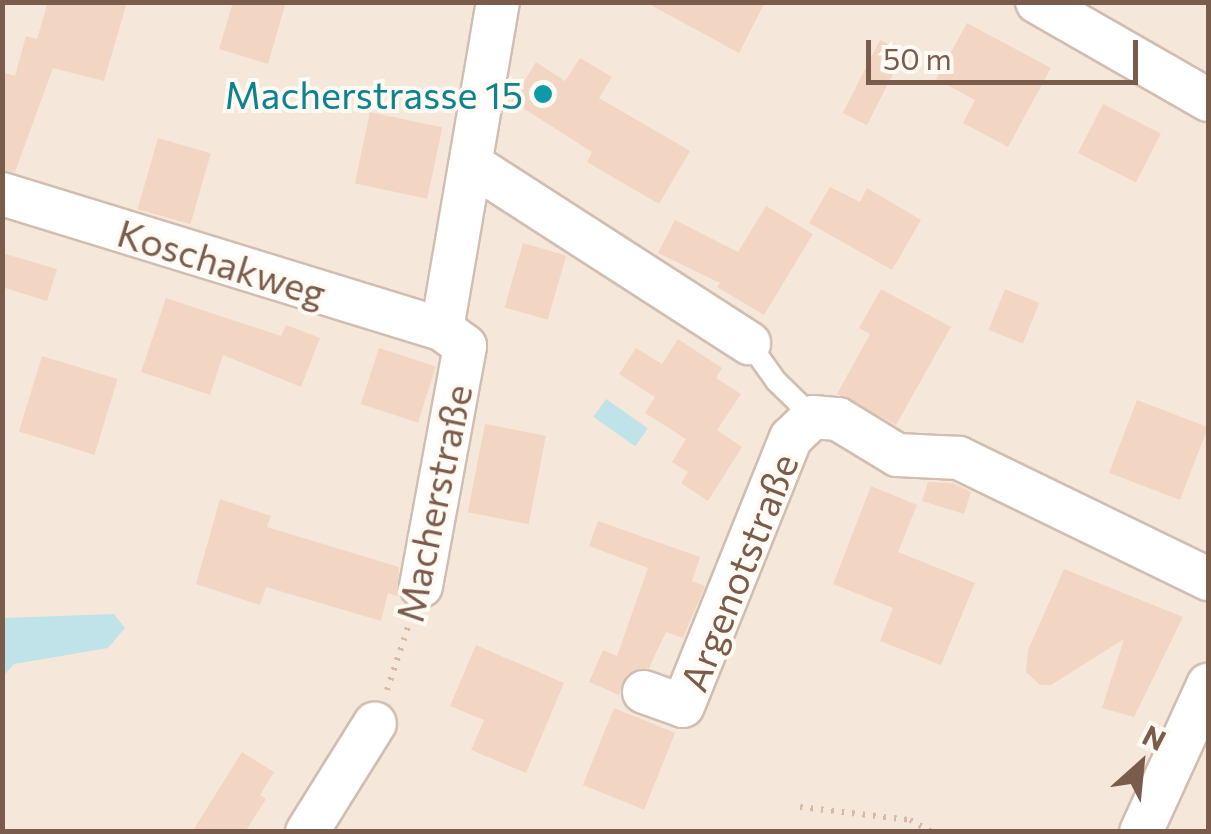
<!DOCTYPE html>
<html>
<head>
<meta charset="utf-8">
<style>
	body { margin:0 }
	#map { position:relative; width:1211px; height:834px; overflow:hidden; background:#fdf6ec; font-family:Commissioner,sans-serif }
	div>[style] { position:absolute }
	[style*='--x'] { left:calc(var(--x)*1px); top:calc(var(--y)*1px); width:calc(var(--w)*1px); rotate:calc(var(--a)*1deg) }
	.residential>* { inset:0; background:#f5e8da; transform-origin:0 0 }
	.water>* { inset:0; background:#bfe3e8; transform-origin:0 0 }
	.building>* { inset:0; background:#f3d5c3; transform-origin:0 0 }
	.path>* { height:6px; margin-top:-3px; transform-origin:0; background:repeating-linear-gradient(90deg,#d9b8a5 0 2.5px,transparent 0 10.5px) }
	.roads { filter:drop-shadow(2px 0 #d1beb0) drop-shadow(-2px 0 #d1beb0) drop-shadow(0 2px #d1beb0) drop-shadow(0 -2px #d1beb0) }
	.service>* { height:20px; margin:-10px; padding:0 10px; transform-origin:10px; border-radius:10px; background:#fff }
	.minor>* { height:42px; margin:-21px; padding:0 21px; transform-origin:21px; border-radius:21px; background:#fff }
	.dots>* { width:28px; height:28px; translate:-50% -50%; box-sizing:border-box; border:5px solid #fffaf3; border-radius:50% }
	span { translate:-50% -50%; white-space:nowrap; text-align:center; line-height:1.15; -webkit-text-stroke:8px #fffaf3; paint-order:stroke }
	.culture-label { font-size:38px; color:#0d838f }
	.right { translate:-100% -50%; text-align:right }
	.street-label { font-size:38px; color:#7a5c4d }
	.frame { position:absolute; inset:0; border:5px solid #7a5c4d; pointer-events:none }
	.north { position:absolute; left:1091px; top:714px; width:100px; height:100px; -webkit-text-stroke:8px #fffaf3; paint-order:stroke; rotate:27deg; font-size:28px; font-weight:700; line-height:40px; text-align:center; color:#7a5c4d }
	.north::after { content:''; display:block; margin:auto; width:35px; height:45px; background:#7a5c4d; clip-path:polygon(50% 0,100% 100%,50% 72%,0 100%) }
	.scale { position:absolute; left:866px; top:40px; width:272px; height:45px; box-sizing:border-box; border:5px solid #7a5c4d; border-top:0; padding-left:12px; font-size:30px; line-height:35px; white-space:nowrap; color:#7a5c4d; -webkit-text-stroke:8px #fffaf3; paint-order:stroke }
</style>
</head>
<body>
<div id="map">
	<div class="residential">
		<i style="left:3px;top:3px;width:1205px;height:828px"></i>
	</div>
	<div class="water">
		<i style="left:606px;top:399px;width:51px;height:22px;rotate:35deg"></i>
		<i style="clip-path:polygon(114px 614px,125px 628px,108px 648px,14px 664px,3px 676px,3px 618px)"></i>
	</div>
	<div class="building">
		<i style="clip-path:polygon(48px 2px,127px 2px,104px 81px,53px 68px,15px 172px,2px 170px,2px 72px,15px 76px,26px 36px,37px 39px)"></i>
		<i style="clip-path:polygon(233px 2px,286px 2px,268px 64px,219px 49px)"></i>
		<i style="clip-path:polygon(645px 2px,765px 2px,739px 53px)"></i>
		<i style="clip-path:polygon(967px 23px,1051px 68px,1008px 147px,963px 123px,975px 100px,936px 79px)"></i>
		<i style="left:880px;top:40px;width:27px;height:82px;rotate:27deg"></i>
		<i style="clip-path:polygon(580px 58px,612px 77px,599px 98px,690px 151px,659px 204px,587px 162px,592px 152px,512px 101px,536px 62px,565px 81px)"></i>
		<i style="left:1103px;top:104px;width:65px;height:55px;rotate:27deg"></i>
		<i style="left:370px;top:112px;width:74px;height:73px;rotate:12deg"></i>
		<i style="left:158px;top:138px;width:55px;height:74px;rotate:16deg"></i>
		<i style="clip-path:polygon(830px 187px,860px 202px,867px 188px,921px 220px,892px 270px,809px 223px)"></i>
		<i style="clip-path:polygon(766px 206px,813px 234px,764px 315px,717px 287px,720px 283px,658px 253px,675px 220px,738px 252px)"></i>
		<i style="left:523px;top:243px;width:45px;height:67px;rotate:16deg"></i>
		<i style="clip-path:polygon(2px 253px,57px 269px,47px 301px,2px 287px)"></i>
		<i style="clip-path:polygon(881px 289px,951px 327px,896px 425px,837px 394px,870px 334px,859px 328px)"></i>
		<i style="left:1005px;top:289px;width:37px;height:44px;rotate:22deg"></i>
		<i style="clip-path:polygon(166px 298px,281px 336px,286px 325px,320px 338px,301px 387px,223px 355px,210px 395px,141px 372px)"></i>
		<i style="clip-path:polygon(678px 339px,722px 368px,716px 378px,741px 394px,717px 430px,742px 447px,708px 501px,681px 483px,688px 472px,672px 462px,686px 439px,645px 413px,655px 397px,619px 374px,636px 348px,662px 364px)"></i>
		<i style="left:379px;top:348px;width:60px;height:59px;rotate:18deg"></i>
		<i style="left:42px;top:356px;width:79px;height:79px;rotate:17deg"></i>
		<i style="left:1137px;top:400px;width:76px;height:78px;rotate:21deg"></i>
		<i style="left:485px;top:424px;width:62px;height:90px;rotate:11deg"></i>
		<i style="clip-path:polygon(928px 482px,953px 483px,971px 492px,964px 514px,922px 501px)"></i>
		<i style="clip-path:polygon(871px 486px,917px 505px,898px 552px,975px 583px,941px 665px,880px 641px,893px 608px,833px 584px)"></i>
		<i style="clip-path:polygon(220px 499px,271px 516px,267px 527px,399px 567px,398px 596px,388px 593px,381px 621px,266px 587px,260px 605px,196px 584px)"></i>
		<i style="clip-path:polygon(598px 521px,700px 557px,692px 581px,705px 586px,683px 638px,666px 632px,649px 668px,627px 674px,619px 695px,589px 682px,603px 650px,617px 656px,648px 568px,589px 546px)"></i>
		<i style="clip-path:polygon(1064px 569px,1183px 617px,1134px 717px,1102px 708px,1124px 639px,1051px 685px,1040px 685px,1026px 672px,1028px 650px)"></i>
		<i style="clip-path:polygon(476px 645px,564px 683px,526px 773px,471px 750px,484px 720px,450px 706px)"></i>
		<i style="left:614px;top:708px;width:66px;height:83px;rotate:22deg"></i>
		<i style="clip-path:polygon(242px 752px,274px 772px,260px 795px,266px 799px,245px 832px,192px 832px)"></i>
	</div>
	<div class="path">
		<i style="--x:387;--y:690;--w:73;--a:-71.6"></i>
		<i style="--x:800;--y:807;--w:111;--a:6.7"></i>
		<i style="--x:910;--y:820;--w:25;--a:29"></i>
	</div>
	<div class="roads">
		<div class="service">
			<i style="--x:749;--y:343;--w:47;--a:54.6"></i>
			<i style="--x:776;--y:381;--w:52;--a:44.2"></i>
		</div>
		<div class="minor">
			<i style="--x:1037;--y:2;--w:197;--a:29.8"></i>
			<i style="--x:471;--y:164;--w:331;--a:32.8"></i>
			<i style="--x:2;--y:194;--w:460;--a:17.1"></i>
			<i style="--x:421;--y:586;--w:244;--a:-79.6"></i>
			<i style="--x:465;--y:346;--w:29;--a:-144"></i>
			<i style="--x:442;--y:329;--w:332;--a:-80.3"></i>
			<i style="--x:644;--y:692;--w:41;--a:19.7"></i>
			<i style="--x:683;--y:706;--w:289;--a:-68.1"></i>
			<i style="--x:791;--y:438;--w:30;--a:-44"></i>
			<i style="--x:813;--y:417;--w:25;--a:5"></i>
			<i style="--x:838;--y:419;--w:69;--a:31.4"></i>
			<i style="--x:897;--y:455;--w:62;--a:2.8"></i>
			<i style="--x:959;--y:458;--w:277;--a:25.9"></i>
			<i style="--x:307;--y:832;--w:128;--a:-58"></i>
			<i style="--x:1141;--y:832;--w:162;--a:-65.5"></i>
		</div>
	</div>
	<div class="dots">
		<i style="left:543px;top:94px;background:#0f9aa8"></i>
	</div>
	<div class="culture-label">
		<span class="right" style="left:523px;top:94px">Macherstrasse 15</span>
	</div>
	<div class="street-label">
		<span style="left:222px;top:262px;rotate:17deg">Koschakweg</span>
		<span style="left:433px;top:503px;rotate:-78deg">Macherstraße</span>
		<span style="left:738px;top:572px;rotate:-68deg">Argenotstraße</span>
	</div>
	<div class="frame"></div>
	<div class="north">N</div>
	<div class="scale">50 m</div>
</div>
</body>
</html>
